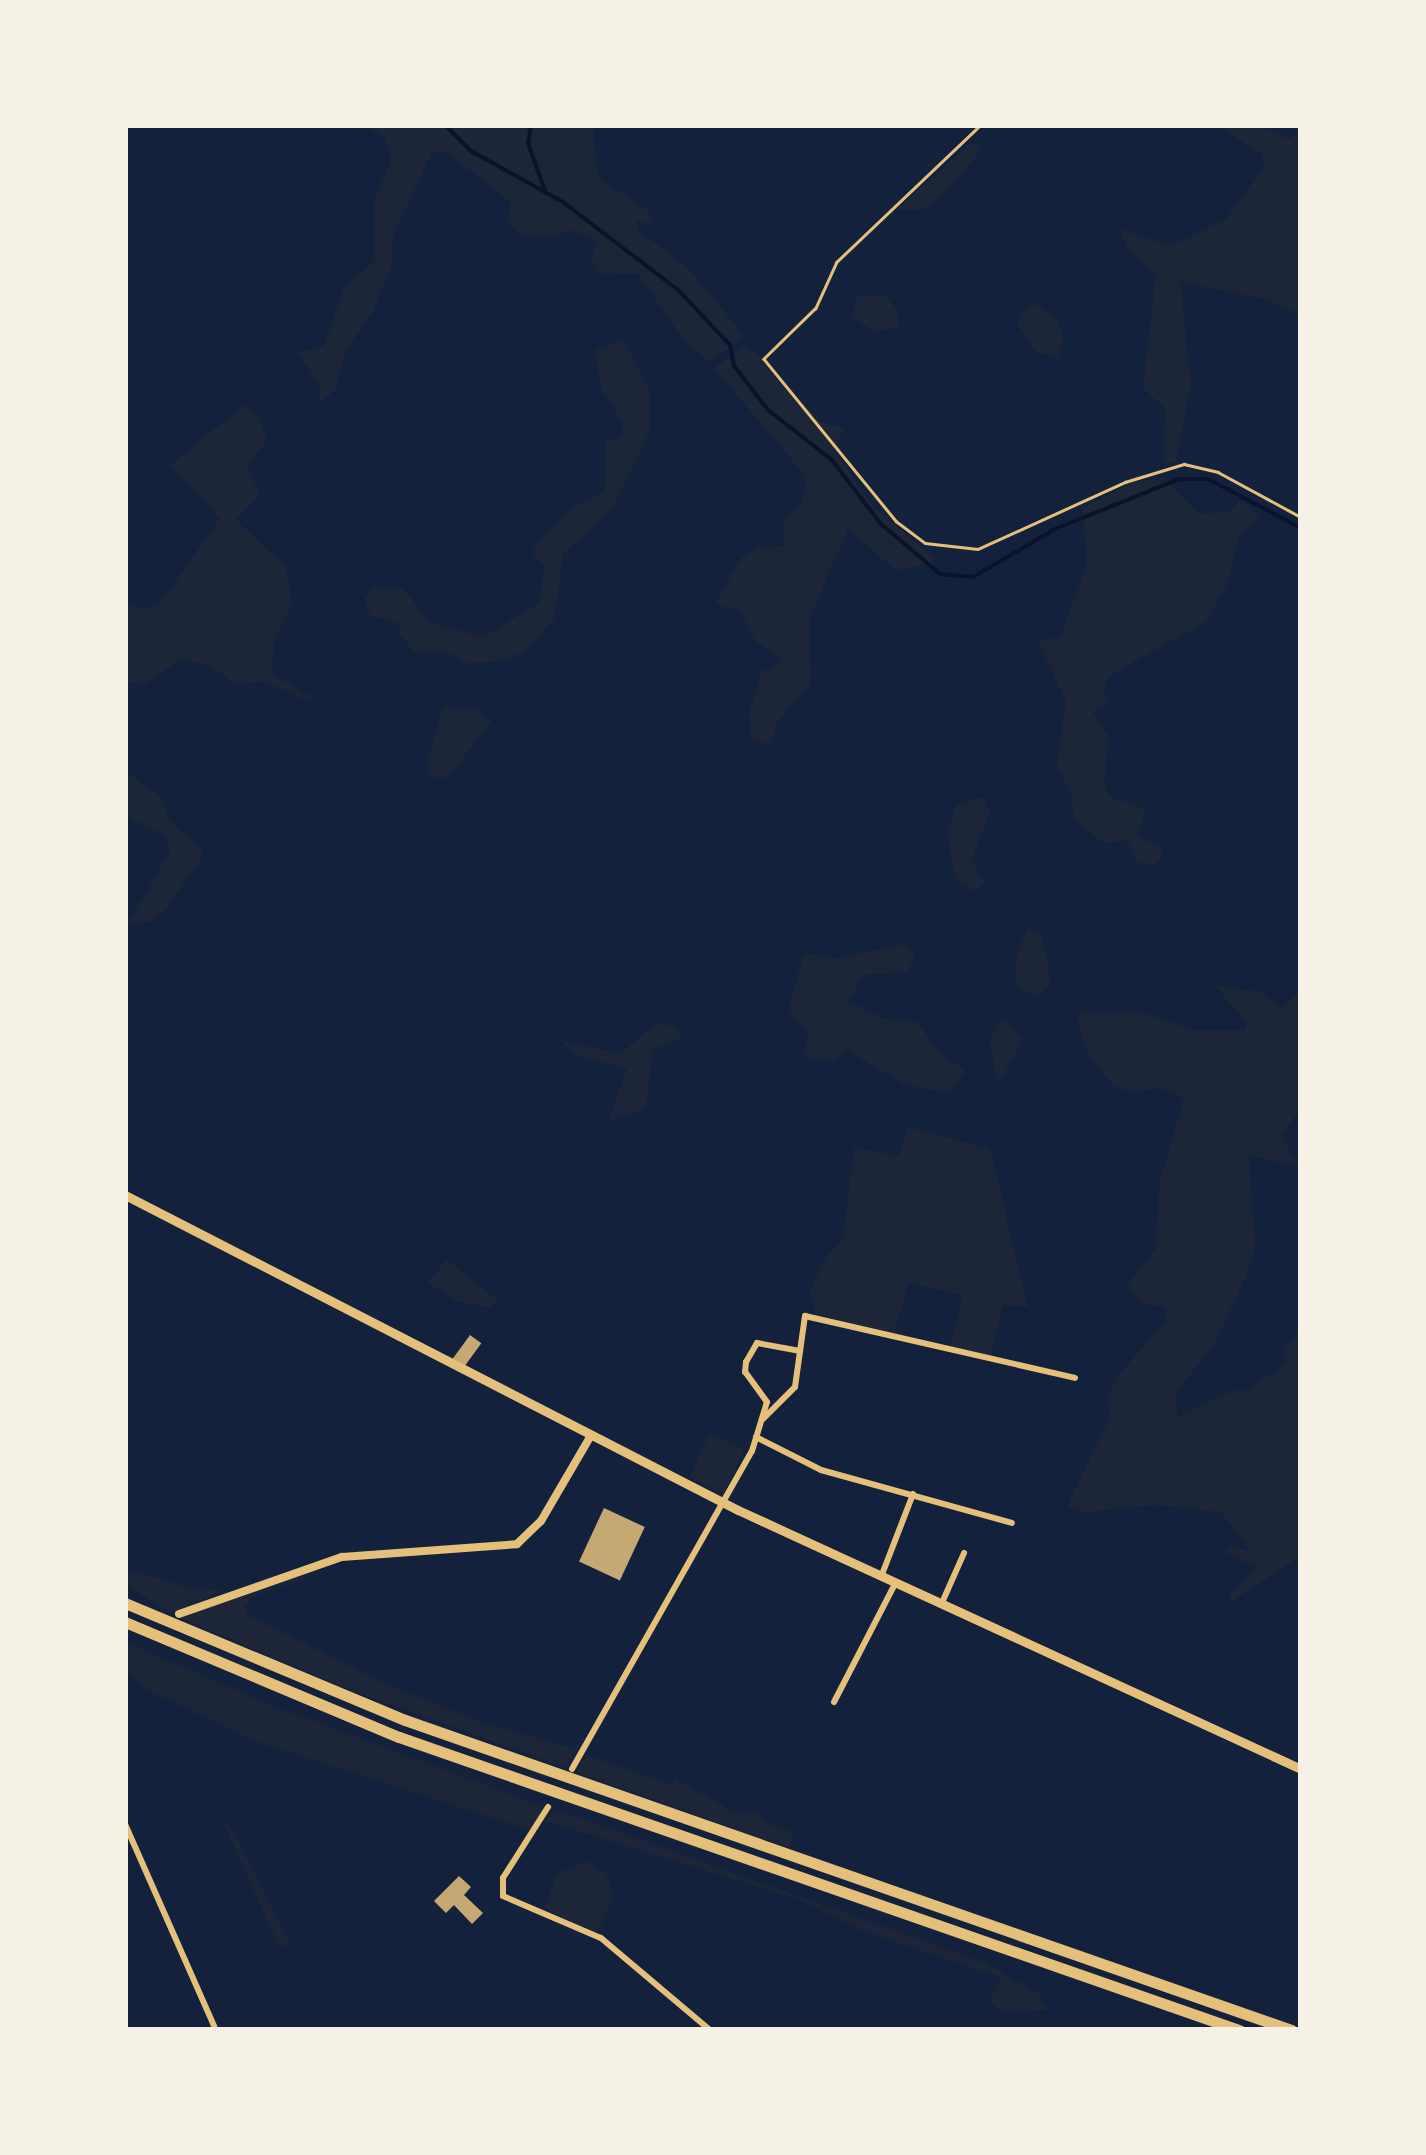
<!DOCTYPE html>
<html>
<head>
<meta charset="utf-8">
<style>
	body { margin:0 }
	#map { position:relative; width:1426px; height:2155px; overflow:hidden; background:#14213d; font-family:"Zilla Slab",serif }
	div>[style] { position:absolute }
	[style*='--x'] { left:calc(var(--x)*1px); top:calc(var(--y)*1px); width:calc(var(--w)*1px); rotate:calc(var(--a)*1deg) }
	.green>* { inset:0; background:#1d2539; transform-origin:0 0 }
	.stream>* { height:4px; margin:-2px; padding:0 2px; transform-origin:2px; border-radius:2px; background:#0b132b }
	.building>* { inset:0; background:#c6a872; transform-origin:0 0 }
	.path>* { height:2.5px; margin:-1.25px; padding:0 1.25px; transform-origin:1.25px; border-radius:1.25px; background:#e5c07b }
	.minor>* { height:6px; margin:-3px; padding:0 3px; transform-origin:3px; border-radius:3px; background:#e5c07b }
	.tertiary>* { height:8px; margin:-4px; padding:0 4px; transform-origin:4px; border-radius:4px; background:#e5c07b }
	.secondary>* { height:9px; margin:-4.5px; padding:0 4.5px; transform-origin:4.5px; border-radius:4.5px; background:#e5c07b }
	.motorway>* { height:11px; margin:-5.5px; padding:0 5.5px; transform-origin:5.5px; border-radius:5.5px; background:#e5c07b }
	span { translate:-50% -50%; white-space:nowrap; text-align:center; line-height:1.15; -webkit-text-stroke:10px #f6f1e7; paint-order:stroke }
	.frame { position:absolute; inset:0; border:128px solid #f6f1e7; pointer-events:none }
</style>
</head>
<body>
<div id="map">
	<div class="green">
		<i style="clip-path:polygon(363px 125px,593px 125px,598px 178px,646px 209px,655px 226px,637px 220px,637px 229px,689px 269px,745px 337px,709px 361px,686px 343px,638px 274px,597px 273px,591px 262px,597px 242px,569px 229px,552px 237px,520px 235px,508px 221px,511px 202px,445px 151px,432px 152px,393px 236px,391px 267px,373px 311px,344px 353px,335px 390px,320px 403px,319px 383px,297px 352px,324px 346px,344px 287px,375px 260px,375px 195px,392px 160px,385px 137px)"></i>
		<i style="clip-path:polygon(1215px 125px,1257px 125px,1289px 139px,1301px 129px,1301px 315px,1263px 299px,1180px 282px,1191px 384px,1176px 462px,1164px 463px,1165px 408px,1143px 388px,1156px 275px,1128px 249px,1119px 229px,1172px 246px,1226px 219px,1265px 166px,1261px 153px)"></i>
		<i style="clip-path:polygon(970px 143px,985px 145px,943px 196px,921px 210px,896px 210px)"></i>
		<i style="clip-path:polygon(885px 295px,898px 311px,899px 327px,875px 332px,852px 317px,857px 296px)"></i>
		<i style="clip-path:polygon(1035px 304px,1057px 318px,1063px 336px,1059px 359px,1036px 352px,1018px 325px,1017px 315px)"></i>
		<i style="clip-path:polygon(623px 340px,649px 388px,649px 432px,612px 509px,563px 554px,554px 619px,529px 648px,505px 661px,465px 663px,448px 653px,415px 652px,398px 633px,400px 624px,370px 615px,364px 600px,373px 587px,404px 589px,429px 622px,483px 637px,539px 603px,545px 566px,533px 555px,536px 544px,574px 507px,605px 491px,605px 442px,618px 438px,624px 424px,602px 390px,594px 350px)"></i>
		<i style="clip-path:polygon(744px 346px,767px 360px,820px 422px,845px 428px,833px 449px,873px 506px,933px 557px,933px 563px,896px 570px,848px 529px,809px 619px,811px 684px,777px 722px,772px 745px,751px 740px,749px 712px,762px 672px,782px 661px,757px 642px,740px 611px,715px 604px,742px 557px,760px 547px,784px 546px,783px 522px,802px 503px,806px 477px,714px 368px)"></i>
		<i style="clip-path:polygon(244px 405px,259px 417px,267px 440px,247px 465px,260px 495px,235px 519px,285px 566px,292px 603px,274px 642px,271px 673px,315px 699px,309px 701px,264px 682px,235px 684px,210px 665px,180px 660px,146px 684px,125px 682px,125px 601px,143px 610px,161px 602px,220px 518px,169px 466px)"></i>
		<i style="clip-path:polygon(1164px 479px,1199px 514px,1228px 512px,1241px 500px,1260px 517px,1238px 537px,1229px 581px,1206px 622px,1110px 675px,1104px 690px,1109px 703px,1092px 711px,1109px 737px,1104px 783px,1110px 797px,1146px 809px,1137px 836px,1159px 846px,1163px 854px,1154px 866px,1137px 862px,1127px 840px,1104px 843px,1074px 819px,1071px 792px,1057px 767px,1066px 701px,1038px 642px,1060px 637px,1087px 566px,1083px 508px,1136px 481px)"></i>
		<i style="clip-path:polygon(443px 708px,477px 709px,492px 720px,451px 774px,440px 779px,428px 775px,427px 762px)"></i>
		<i style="clip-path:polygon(125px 771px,161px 797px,170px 821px,201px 848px,202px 858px,165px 910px,152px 921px,127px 925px,170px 851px,167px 837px,125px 815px)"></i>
		<i style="clip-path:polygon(983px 797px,990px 811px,971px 861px,985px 882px,976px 891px,956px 881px,947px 832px,956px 805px)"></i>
		<i style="clip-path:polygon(1028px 929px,1042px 935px,1051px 983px,1037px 997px,1016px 985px,1017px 952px)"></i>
		<i style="clip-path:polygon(905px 944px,915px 953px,908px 973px,865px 974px,848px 1001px,882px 1018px,918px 1022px,936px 1050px,966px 1071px,950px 1093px,905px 1085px,845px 1049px,836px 1060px,808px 1059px,803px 1053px,808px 1036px,789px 1010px,804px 953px,837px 958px)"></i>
		<i style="clip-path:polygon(1214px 985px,1260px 992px,1283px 1008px,1301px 988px,1301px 1106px,1282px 1137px,1300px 1167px,1249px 1155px,1255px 1247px,1247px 1274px,1214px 1345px,1176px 1392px,1177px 1417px,1232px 1391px,1245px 1391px,1285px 1364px,1284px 1347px,1301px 1329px,1301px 1556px,1229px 1603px,1232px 1591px,1257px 1567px,1225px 1553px,1230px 1544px,1252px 1553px,1221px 1512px,1155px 1505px,1085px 1512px,1067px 1506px,1109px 1419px,1108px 1395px,1117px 1377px,1164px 1323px,1166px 1309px,1140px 1302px,1127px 1286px,1155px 1250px,1160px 1181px,1184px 1099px,1159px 1087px,1135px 1093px,1113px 1086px,1086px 1050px,1077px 1013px,1139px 1012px,1195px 1030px,1246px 1030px,1247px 1022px)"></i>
		<i style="clip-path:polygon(1007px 1020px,1023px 1041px,998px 1084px,990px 1043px,997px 1022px)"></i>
		<i style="clip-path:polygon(657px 1023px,674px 1026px,683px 1038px,653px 1049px,646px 1108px,608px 1122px,627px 1069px,578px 1056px,559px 1040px,620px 1054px)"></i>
		<i style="clip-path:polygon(908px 1127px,990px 1149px,1028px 1307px,1002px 1305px,991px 1357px,951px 1347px,962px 1295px,908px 1283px,894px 1335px,816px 1314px,810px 1291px,826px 1257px,843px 1239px,854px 1147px,899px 1156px)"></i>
		<i style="clip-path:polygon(447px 1260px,498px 1300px,491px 1308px,456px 1301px,427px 1283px)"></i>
		<i style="left:710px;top:1433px;width:38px;height:49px;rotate:25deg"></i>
		<i style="clip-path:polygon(353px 1561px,256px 1595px,244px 1606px,247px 1615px,386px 1684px,485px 1723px,571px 1748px,583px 1741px,567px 1768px,350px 1690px,178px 1617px)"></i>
		<i style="clip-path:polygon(125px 1569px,190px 1588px,225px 1590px,171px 1612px,125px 1585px)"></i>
		<i style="clip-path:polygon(125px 1642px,271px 1705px,547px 1808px,530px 1830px,252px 1740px,145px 1689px,125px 1671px)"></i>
		<i style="clip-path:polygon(586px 1755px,672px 1785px,676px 1779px,734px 1812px,759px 1813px,764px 1822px,794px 1833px,789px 1848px,576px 1772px)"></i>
		<i style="clip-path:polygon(555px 1809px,983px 1962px,1038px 1993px,1049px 2010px,1001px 2012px,990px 2000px,1002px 1978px,861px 1930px,801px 1900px,545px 1821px)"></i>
		<i style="clip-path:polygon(223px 1822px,234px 1830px,290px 1944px,280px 1948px)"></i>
		<i style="clip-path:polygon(586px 1861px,606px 1873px,614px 1895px,597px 1933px,544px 1908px,557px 1874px)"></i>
	</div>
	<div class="stream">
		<i style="--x:445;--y:125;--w:37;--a:45"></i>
		<i style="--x:471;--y:151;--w:105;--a:29"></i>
		<i style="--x:563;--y:202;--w:145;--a:37.4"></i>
		<i style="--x:678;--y:290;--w:76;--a:46.6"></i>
		<i style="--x:730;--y:345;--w:21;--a:79"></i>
		<i style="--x:734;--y:366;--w:56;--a:52.3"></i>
		<i style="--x:768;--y:410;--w:81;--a:38"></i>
		<i style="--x:832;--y:460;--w:81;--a:52.6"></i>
		<i style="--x:881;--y:524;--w:77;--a:40.3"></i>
		<i style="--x:940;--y:574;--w:33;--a:5"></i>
		<i style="--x:973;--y:577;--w:95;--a:-30.3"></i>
		<i style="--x:1055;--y:529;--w:134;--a:-22"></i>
		<i style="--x:1179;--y:479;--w:29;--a:0"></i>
		<i style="--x:1208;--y:479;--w:105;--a:27.8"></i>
		<i style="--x:531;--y:125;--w:18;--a:99"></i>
		<i style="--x:528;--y:143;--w:51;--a:70.5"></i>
	</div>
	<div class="building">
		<i style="left:470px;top:1335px;width:14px;height:30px;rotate:36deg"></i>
		<i style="left:604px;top:1508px;width:45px;height:59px;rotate:25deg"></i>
		<i style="clip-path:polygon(459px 1876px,471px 1887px,464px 1895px,483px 1913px,472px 1924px,454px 1905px,446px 1913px,434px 1901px)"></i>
	</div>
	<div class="path">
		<i style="--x:981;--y:125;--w:199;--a:136.4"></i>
		<i style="--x:837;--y:262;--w:51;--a:114.5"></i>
		<i style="--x:816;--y:308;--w:73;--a:135.6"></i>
		<i style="--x:764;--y:359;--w:209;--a:50.8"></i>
		<i style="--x:896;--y:521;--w:36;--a:37"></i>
		<i style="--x:925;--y:543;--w:53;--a:6.5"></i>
		<i style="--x:978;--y:549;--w:162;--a:-24.5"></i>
		<i style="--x:1125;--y:482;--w:62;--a:-17"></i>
		<i style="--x:1184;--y:464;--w:35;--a:13"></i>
		<i style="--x:1218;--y:472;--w:94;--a:28.5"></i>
	</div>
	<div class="minor">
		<i style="--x:763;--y:1419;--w:45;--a:-45"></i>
		<i style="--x:795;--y:1387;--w:72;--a:-82"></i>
		<i style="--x:805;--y:1316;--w:277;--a:12.9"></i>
		<i style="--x:756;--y:1437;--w:73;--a:26.9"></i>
		<i style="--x:821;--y:1470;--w:198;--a:15.5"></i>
		<i style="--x:881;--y:1577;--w:89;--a:-68.9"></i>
		<i style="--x:941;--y:1605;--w:57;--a:-66.1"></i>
		<i style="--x:834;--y:1702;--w:133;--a:-62.7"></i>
		<i style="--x:572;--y:1769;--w:365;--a:-60.5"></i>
		<i style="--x:752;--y:1451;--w:51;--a:-73"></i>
		<i style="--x:767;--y:1402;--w:37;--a:-126"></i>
		<i style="--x:745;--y:1372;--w:10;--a:-84"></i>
		<i style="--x:746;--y:1362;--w:22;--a:-60"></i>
		<i style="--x:757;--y:1343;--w:44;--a:10.5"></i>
		<i style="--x:548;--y:1807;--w:84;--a:122.4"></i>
		<i style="--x:503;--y:1878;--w:18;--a:90"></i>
		<i style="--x:503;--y:1896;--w:107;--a:23.2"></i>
		<i style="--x:601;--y:1938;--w:143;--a:40.2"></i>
		<i style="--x:125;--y:1824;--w:225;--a:66.2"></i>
	</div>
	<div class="tertiary">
		<i style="--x:179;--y:1614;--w:173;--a:-19.3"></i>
		<i style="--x:342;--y:1557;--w:175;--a:-4.2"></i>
		<i style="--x:517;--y:1544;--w:33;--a:-44"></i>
		<i style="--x:541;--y:1521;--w:97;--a:-59.7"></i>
	</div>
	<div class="secondary">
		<i style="--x:125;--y:1195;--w:689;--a:27.2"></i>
		<i style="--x:738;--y:1510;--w:620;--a:24.7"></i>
	</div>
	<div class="motorway">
		<i style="--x:125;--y:1603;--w:303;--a:22.7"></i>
		<i style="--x:405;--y:1720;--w:939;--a:19.28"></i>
		<i style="--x:125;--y:1622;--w:297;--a:22.8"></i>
		<i style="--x:399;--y:1737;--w:890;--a:19.23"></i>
	</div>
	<div class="frame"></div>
</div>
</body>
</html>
